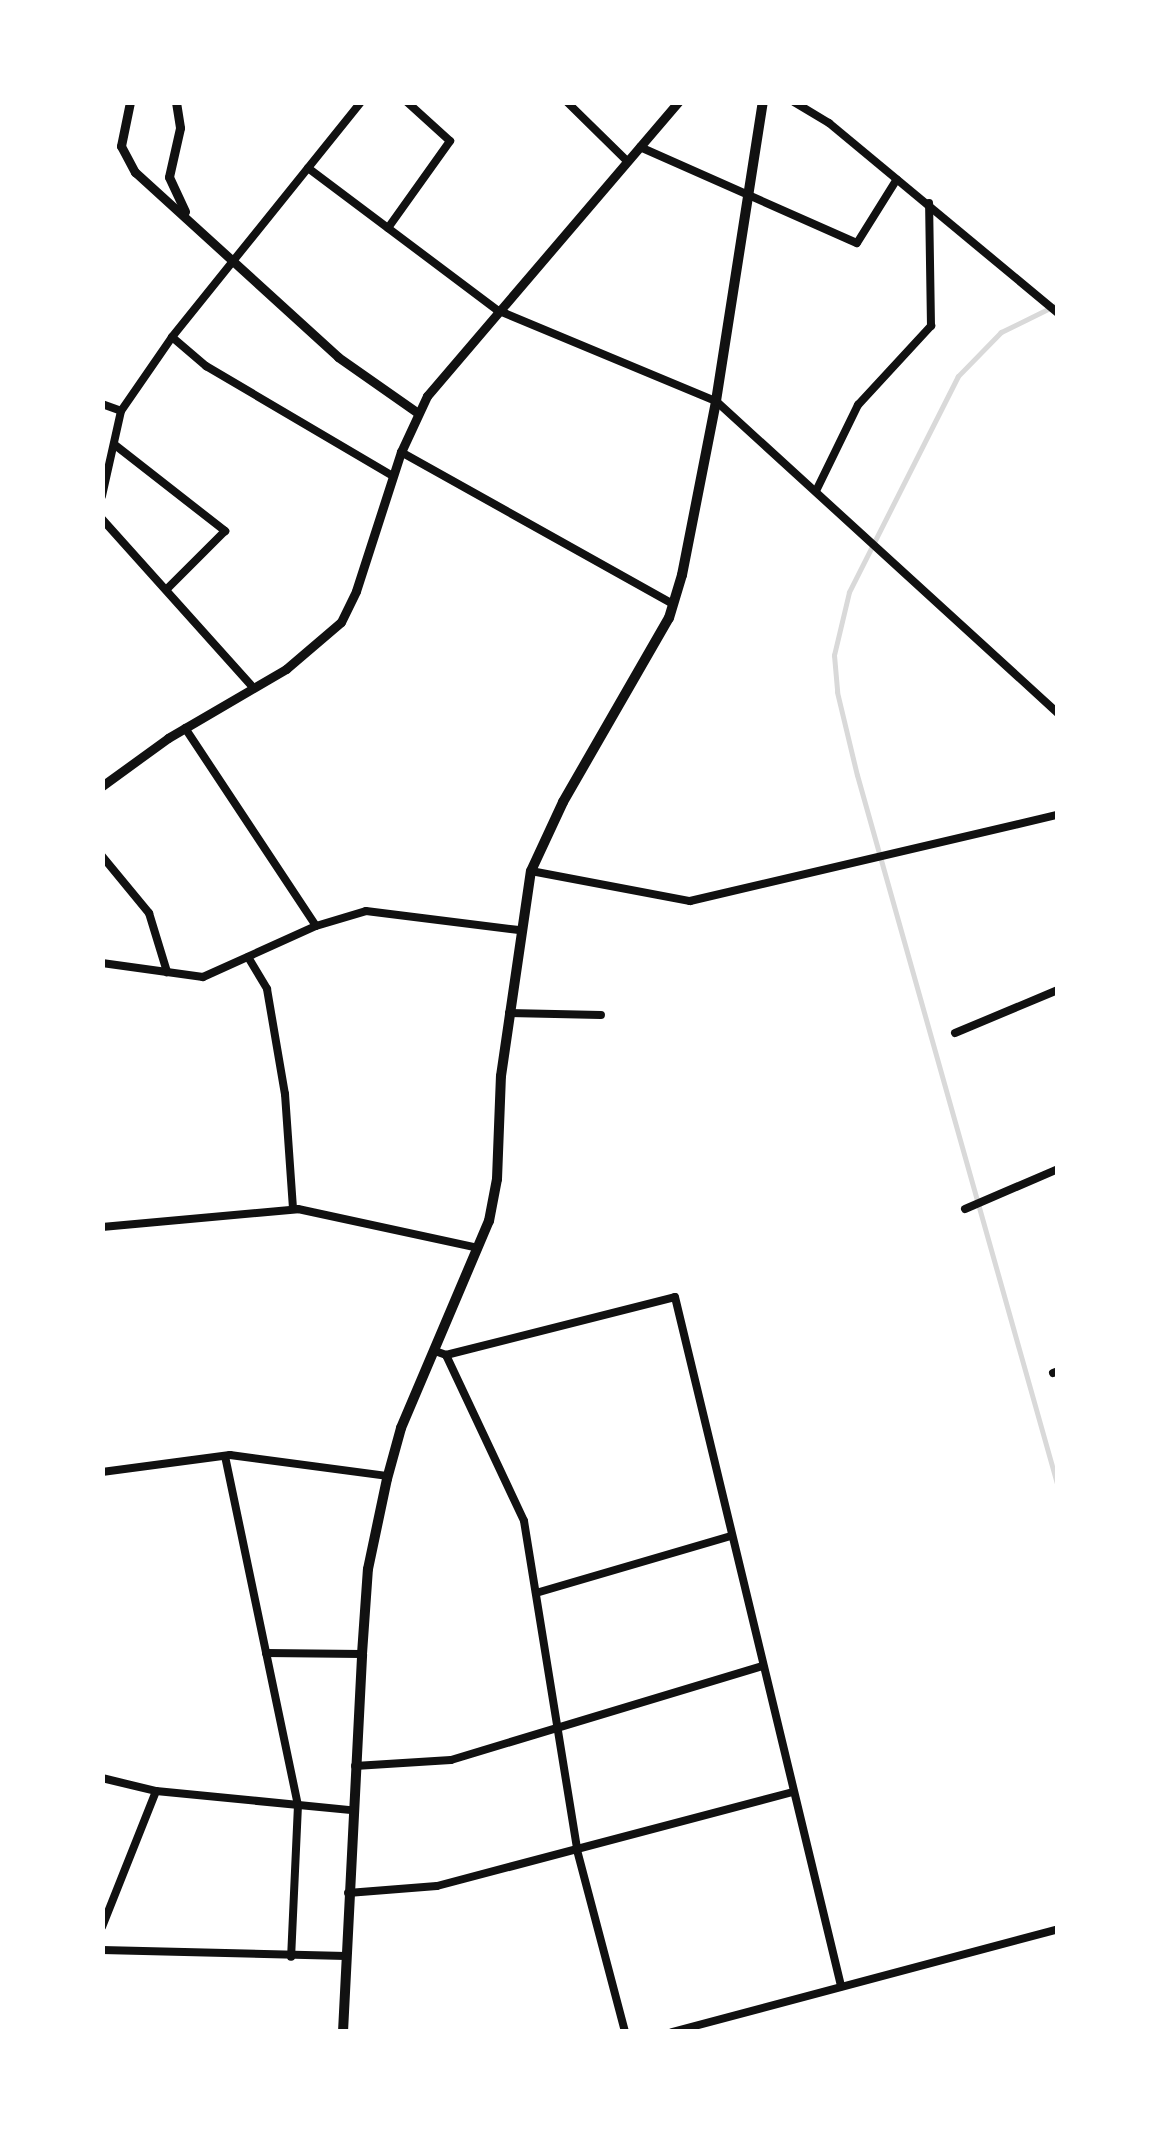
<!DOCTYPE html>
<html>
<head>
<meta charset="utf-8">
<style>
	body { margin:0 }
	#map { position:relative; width:1160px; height:2134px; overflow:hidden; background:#fff; font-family:"Nunito Sans",sans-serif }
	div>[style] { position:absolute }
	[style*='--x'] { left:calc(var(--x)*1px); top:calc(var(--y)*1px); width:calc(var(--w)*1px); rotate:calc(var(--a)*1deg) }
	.stream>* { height:5px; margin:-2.5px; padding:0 2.5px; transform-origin:2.5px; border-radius:2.5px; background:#d9d9d9 }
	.minor>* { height:8px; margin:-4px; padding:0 4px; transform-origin:4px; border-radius:4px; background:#111 }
	.tertiary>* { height:9px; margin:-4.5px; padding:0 4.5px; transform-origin:4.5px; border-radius:4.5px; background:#111 }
	.secondary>* { height:10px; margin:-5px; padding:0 5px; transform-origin:5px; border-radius:5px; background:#111 }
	span { translate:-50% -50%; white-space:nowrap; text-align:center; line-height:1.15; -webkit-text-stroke:8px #fff; paint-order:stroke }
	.frame { position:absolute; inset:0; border:105px solid #fff; pointer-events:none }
</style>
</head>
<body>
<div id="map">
	<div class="stream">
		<i style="--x:1058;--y:304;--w:64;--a:153.8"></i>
		<i style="--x:1001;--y:332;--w:62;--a:134.3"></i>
		<i style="--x:958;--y:376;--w:242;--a:116.8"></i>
		<i style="--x:849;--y:592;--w:65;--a:103.4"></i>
		<i style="--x:834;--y:655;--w:37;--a:85"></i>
		<i style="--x:837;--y:692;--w:85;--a:76.5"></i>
		<i style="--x:857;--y:775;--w:740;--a:74.24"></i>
	</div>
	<div class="minor">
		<i style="--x:567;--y:102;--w:84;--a:44.5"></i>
		<i style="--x:794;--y:102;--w:41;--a:31"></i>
		<i style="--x:829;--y:123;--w:298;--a:39.7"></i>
		<i style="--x:640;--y:147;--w:237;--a:23.9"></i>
		<i style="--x:857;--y:243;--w:75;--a:-58"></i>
		<i style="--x:308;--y:168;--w:236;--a:36.9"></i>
		<i style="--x:497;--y:310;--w:237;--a:22.6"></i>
		<i style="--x:716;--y:401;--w:463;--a:42.4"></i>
		<i style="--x:388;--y:228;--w:107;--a:-54.5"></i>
		<i style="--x:450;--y:141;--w:58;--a:-137.8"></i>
		<i style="--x:172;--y:337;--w:45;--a:40.5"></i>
		<i style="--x:206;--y:366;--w:217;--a:30.5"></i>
		<i style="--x:102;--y:404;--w:20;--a:20"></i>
		<i style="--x:115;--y:445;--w:140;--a:38"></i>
		<i style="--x:225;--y:531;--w:83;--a:135"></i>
		<i style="--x:401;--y:452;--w:312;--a:29.2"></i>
		<i style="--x:816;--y:491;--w:96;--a:-64"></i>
		<i style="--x:858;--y:405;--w:108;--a:-47.3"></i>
		<i style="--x:931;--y:326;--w:123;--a:-90.9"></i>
		<i style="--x:102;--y:496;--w:87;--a:-77.4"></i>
		<i style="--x:121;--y:411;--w:90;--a:-55.4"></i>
		<i style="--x:172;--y:337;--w:302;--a:-51.2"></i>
		<i style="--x:102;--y:519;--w:226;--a:48.1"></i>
		<i style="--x:185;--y:728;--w:237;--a:56.5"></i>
		<i style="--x:102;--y:856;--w:74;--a:50.5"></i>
		<i style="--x:149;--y:913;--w:62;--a:73"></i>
		<i style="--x:531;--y:871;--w:162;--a:10.7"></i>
		<i style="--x:690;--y:901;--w:378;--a:-13.2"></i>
		<i style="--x:248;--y:957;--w:37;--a:59"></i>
		<i style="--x:267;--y:989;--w:107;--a:80.3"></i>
		<i style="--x:285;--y:1094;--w:115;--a:86"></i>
		<i style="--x:102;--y:963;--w:102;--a:7.9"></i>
		<i style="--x:203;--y:977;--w:124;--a:-24.3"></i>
		<i style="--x:316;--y:926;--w:52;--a:-16.7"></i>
		<i style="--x:366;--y:911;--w:154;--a:7.1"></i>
		<i style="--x:509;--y:1013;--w:92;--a:1.2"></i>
		<i style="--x:955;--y:1033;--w:112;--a:-22.7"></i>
		<i style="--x:965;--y:1209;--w:101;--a:-23.3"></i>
		<i style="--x:102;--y:1227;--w:197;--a:-5.2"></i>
		<i style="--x:298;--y:1209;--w:184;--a:12.2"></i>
		<i style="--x:435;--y:1351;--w:12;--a:20"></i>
		<i style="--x:446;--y:1355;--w:183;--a:64.8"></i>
		<i style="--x:524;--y:1521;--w:333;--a:80.8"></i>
		<i style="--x:577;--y:1850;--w:188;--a:75.2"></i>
		<i style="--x:446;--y:1355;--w:236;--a:-14.2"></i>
		<i style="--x:675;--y:1297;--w:709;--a:76.45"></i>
		<i style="--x:1053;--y:1373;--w:5;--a:-22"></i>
		<i style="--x:225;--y:1456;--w:357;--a:78.2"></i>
		<i style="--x:298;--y:1805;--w:152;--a:92.6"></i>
		<i style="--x:102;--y:1472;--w:129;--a:-7.6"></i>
		<i style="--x:230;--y:1455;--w:158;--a:7.6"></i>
		<i style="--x:536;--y:1593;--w:203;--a:-16.3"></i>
		<i style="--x:266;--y:1653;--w:96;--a:0.6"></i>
		<i style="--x:355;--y:1766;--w:96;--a:-3.6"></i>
		<i style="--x:451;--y:1760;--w:325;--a:-16.8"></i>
		<i style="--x:102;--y:1778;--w:56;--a:13.5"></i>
		<i style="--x:156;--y:1791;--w:196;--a:5.6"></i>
		<i style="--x:348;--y:1893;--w:89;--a:-4.5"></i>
		<i style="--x:437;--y:1886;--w:368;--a:-14.8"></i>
		<i style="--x:102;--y:1927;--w:146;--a:-68.3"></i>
		<i style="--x:102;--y:1950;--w:244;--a:1.4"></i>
		<i style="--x:672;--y:2032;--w:400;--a:-14.9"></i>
	</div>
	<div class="tertiary">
		<i style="--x:130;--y:102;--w:45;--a:101.6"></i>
		<i style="--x:121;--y:146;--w:30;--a:62"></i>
		<i style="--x:135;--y:172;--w:275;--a:42.3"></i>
		<i style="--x:338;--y:357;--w:98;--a:35"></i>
		<i style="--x:176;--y:102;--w:26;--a:81"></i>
		<i style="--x:180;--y:128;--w:50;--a:102.7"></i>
		<i style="--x:169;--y:177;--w:38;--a:65"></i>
		<i style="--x:102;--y:786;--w:82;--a:-36"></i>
		<i style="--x:168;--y:738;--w:137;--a:-30.3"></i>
		<i style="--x:286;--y:669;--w:72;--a:-40.5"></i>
		<i style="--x:341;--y:622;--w:34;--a:-64"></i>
		<i style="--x:356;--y:591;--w:146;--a:-72.1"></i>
		<i style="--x:401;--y:452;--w:62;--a:-65.1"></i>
		<i style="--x:427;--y:396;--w:387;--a:-49.5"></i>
	</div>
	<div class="secondary">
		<i style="--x:343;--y:2032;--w:378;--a:-87.1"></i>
		<i style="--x:362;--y:1654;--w:85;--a:-86"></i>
		<i style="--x:368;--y:1569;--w:92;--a:-78.1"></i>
		<i style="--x:387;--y:1479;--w:53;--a:-74.6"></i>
		<i style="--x:401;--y:1428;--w:225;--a:-67"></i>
		<i style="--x:489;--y:1221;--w:43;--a:-79.2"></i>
		<i style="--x:497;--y:1179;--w:103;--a:-87.8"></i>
		<i style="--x:501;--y:1076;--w:207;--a:-81.7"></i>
		<i style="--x:531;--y:871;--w:76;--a:-65.1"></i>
		<i style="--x:563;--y:802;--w:212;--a:-60.1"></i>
		<i style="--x:669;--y:618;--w:45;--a:-73.2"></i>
		<i style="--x:682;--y:575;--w:177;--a:-78.9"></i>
		<i style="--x:716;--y:401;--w:303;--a:-81.1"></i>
	</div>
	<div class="frame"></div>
</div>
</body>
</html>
